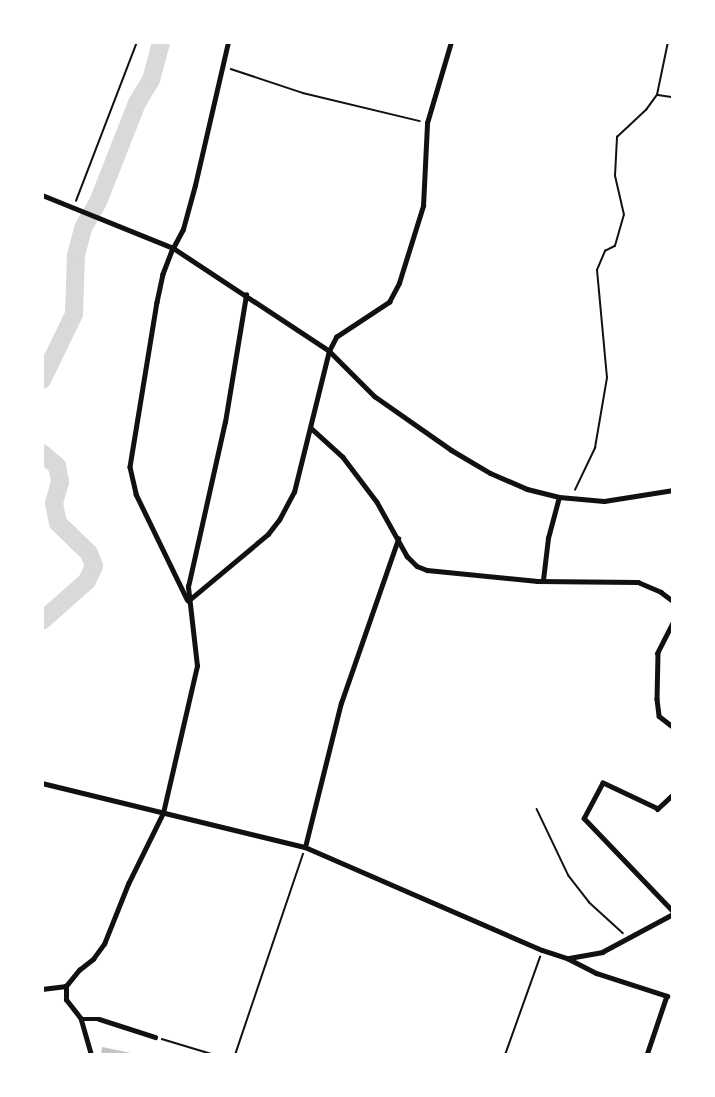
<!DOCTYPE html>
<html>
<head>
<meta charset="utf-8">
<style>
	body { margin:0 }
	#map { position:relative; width:715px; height:1097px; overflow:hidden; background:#fff; font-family:"Open Sans",sans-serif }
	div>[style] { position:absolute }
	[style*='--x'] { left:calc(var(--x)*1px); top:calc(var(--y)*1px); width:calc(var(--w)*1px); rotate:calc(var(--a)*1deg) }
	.river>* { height:18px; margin:-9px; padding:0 9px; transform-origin:9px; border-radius:9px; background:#d9d9d9 }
	.building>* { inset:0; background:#c4c4c4 }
	.path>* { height:1.5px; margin:-0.75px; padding:0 0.75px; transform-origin:0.75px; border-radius:0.75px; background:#111 }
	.minor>* { height:4.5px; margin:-2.25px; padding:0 2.25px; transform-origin:2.25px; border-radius:2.25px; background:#111 }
	.tertiary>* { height:5px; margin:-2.5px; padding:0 2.5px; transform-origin:2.5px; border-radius:2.5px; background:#111 }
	span { translate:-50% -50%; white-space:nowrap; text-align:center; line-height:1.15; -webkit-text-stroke:5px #fff; paint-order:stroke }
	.frame { position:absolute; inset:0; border:44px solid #fff; pointer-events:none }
</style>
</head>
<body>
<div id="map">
	<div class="river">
		<i style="--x:42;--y:380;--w:73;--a:-64.1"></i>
		<i style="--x:74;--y:314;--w:59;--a:-88.1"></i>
		<i style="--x:76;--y:255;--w:28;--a:-75"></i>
		<i style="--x:83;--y:228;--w:30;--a:-60"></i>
		<i style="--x:98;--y:202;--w:106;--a:-68.5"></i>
		<i style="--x:137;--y:103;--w:27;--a:-59"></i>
		<i style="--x:151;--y:80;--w:39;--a:-75"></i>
		<i style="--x:42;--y:453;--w:20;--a:41"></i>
		<i style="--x:57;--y:466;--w:16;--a:79"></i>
		<i style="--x:60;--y:482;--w:22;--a:106"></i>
		<i style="--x:54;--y:503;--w:20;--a:79"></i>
		<i style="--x:58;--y:523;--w:43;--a:44.1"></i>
		<i style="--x:89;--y:553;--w:14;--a:69"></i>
		<i style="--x:94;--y:566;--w:17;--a:115"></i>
		<i style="--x:87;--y:581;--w:60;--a:138.4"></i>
	</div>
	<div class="building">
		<i style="clip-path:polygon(102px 1047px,131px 1053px,131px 1055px,101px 1055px)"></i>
	</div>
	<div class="path">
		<i style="--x:231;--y:69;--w:76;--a:18.4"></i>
		<i style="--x:303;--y:93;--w:120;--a:13.5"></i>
		<i style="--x:658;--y:95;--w:15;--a:8"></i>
		<i style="--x:76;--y:201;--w:170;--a:-69"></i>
		<i style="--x:575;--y:490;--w:47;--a:-64.5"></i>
		<i style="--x:595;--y:448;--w:71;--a:-80.3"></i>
		<i style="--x:607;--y:378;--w:108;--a:-95.3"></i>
		<i style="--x:597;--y:270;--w:21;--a:-67"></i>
		<i style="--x:605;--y:251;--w:11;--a:-27"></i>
		<i style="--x:615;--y:246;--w:32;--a:-74"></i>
		<i style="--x:624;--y:215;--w:40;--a:-103"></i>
		<i style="--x:615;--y:176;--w:39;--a:-87"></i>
		<i style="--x:617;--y:137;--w:40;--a:-43"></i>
		<i style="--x:646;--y:110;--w:19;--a:-54"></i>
		<i style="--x:657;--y:95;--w:54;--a:-78.3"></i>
		<i style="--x:537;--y:809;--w:74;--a:64.5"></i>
		<i style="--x:569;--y:876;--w:33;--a:52"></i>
		<i style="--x:589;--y:902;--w:46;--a:42.4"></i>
		<i style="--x:162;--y:1039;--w:55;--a:16.8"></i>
		<i style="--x:235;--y:1055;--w:212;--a:-71.3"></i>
		<i style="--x:505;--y:1055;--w:104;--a:-70.3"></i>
	</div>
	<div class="minor">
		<i style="--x:173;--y:248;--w:28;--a:111"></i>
		<i style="--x:163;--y:274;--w:29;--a:102"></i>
		<i style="--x:157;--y:302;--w:167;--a:99.3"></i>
		<i style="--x:130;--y:467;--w:28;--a:77"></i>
		<i style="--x:136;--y:494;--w:117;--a:64.1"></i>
		<i style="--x:311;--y:428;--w:43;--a:42.2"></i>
		<i style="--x:343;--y:457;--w:56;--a:52.9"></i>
		<i style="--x:377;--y:502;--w:62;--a:60.9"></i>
		<i style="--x:407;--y:556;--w:14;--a:45"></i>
		<i style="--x:417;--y:566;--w:11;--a:22"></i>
		<i style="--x:427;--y:570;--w:111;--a:5.7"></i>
		<i style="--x:537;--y:581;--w:101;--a:0.6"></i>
		<i style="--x:638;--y:582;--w:25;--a:23"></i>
		<i style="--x:661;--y:592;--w:15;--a:37"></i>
		<i style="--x:543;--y:580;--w:42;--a:-83.2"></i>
		<i style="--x:548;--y:538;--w:42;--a:-75"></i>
		<i style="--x:188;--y:601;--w:104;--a:-39.9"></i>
		<i style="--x:268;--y:534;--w:18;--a:-52"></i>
		<i style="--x:279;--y:520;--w:32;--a:-62"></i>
		<i style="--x:294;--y:492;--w:145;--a:-76.1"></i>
		<i style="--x:329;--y:351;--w:16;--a:-63"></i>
		<i style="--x:336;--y:337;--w:64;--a:-33.4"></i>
		<i style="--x:389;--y:302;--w:21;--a:-62"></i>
		<i style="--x:399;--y:283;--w:81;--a:-72.7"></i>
		<i style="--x:423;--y:206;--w:83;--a:-87.2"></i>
		<i style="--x:427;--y:123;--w:84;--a:-73.5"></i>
		<i style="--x:673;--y:623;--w:34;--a:117"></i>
		<i style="--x:658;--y:653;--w:46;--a:91.2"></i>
		<i style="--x:657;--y:699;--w:17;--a:83"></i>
		<i style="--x:659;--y:716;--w:18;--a:38"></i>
		<i style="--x:42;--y:783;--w:271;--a:13.7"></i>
		<i style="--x:305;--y:847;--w:258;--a:23.5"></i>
		<i style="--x:542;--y:950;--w:26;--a:18"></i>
		<i style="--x:567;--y:958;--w:33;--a:27"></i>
		<i style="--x:596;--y:973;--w:75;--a:17.9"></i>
		<i style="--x:667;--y:996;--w:62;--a:108.7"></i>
		<i style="--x:673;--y:795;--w:21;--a:137"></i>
		<i style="--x:658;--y:809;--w:61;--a:-154.7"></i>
		<i style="--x:603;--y:783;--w:40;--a:118"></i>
		<i style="--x:584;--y:818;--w:129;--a:46.3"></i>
		<i style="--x:305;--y:847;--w:148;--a:-76"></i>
		<i style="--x:341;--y:703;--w:174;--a:-70.8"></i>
		<i style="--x:569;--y:958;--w:34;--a:-10"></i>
		<i style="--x:602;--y:952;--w:81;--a:-28.2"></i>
		<i style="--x:42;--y:989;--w:24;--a:-7"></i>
		<i style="--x:81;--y:1019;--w:18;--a:0"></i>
		<i style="--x:99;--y:1019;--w:59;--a:17.8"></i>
		<i style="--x:91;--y:1055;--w:37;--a:-106"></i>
		<i style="--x:81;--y:1019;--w:24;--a:-128"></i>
		<i style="--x:66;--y:1000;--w:14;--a:-90"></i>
		<i style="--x:66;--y:986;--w:21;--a:-51"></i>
		<i style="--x:79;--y:970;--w:18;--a:-38"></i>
		<i style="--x:93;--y:959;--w:19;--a:-54"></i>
		<i style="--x:104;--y:944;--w:65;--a:-68.2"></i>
		<i style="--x:128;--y:884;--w:79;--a:-63.8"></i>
		<i style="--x:163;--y:813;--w:151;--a:-77"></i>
		<i style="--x:197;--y:666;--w:80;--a:-96.5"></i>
		<i style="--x:188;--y:587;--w:169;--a:-77.4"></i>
		<i style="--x:225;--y:422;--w:129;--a:-80.6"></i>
	</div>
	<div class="tertiary">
		<i style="--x:228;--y:42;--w:147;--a:103"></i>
		<i style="--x:195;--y:185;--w:46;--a:105.3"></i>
		<i style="--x:183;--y:229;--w:21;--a:118"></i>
		<i style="--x:173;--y:248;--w:187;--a:33.4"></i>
		<i style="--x:329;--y:351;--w:64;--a:45"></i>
		<i style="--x:374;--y:396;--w:94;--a:35"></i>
		<i style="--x:451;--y:450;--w:45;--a:30.5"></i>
		<i style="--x:490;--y:473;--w:40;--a:23.4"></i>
		<i style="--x:527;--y:489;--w:33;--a:14"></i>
		<i style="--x:559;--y:497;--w:45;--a:5.1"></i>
		<i style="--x:604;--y:501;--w:70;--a:-9.1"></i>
		<i style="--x:42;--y:195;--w:141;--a:22"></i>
	</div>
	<div class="frame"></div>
</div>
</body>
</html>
